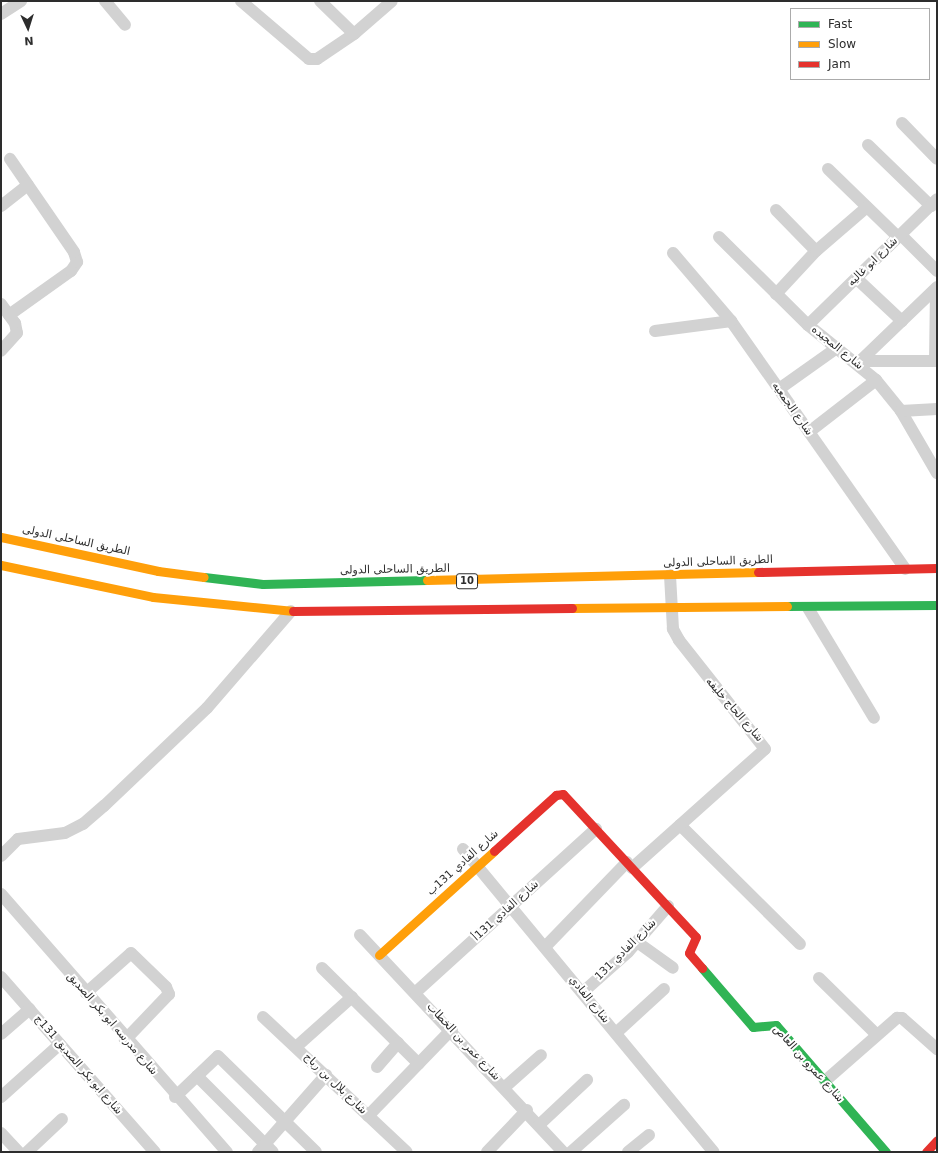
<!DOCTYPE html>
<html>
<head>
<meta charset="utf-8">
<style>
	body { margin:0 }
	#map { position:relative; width:938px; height:1153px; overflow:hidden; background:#fff; font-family:"DejaVu Sans","Noto Naskh Arabic",sans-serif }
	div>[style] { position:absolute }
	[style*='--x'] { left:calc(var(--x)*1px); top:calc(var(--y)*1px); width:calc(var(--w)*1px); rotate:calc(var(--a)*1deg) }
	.street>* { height:12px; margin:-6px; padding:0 6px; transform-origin:6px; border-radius:6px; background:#d2d2d2 }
	.fast>* { height:9px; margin:-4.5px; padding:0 4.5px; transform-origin:4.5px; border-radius:4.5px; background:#30b455 }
	.slow>* { height:9px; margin:-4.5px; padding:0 4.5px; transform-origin:4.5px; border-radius:4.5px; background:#ff9f0a }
	.jam>* { height:9px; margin:-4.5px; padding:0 4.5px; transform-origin:4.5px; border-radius:4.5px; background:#e5322d }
	span { translate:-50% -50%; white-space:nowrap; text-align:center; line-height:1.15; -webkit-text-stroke:4px #fff; paint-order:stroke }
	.shield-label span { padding:1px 3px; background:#fff; border:1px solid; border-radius:3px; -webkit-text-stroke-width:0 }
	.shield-label { font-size:10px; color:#2d2d2d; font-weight:700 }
	.street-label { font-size:11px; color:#2d2d2d }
	.frame { position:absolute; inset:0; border:2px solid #2d2d2d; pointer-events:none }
	.legend { position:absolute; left:790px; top:8px; width:140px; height:72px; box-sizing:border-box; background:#fff; border:1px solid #ababab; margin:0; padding:5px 7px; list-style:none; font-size:12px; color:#2d2d2d }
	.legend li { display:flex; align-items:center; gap:8px; height:20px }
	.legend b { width:20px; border:1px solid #ababab }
	.north { position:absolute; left:8px; top:8px; width:40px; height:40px; -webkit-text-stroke:3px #fff; paint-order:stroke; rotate:176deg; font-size:11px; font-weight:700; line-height:16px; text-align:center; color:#2d2d2d }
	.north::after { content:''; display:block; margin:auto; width:14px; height:18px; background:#2d2d2d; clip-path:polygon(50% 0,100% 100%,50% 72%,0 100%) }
</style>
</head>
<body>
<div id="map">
	<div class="street">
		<i style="--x:105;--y:1;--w:31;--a:50"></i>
		<i style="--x:241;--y:1;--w:89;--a:40.5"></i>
		<i style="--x:309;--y:59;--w:8;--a:0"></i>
		<i style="--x:317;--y:59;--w:45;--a:-34"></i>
		<i style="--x:354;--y:34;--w:50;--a:-41"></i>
		<i style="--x:320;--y:1;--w:47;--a:44.1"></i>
		<i style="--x:1;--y:14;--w:24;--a:-33"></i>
		<i style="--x:902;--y:123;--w:50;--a:45.8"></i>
		<i style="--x:868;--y:145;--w:88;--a:44.1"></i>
		<i style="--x:828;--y:169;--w:98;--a:44.2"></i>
		<i style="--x:1;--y:206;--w:34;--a:-38"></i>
		<i style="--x:776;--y:210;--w:57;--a:45.7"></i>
		<i style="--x:901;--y:235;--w:51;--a:45"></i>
		<i style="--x:719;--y:237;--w:125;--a:44.7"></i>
		<i style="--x:808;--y:325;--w:87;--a:39"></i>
		<i style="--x:876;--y:380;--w:40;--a:51"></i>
		<i style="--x:901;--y:411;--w:72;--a:59.9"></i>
		<i style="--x:673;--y:253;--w:89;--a:49.5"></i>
		<i style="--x:731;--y:321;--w:303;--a:54.9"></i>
		<i style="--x:856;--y:278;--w:63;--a:43.1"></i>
		<i style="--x:776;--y:294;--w:59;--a:-47.1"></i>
		<i style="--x:816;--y:251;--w:67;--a:-40.8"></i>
		<i style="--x:1;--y:304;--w:24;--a:54"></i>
		<i style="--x:15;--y:323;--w:10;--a:79"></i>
		<i style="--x:17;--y:333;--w:24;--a:132"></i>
		<i style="--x:9;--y:315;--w:76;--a:-35.4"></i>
		<i style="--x:71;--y:271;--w:11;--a:-56"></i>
		<i style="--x:77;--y:262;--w:10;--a:-107"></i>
		<i style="--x:74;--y:252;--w:113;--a:-124.5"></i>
		<i style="--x:808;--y:325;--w:180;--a:-44.3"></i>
		<i style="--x:655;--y:331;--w:77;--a:-7.5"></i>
		<i style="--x:860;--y:361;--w:77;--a:0"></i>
		<i style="--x:935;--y:361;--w:72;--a:-89.2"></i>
		<i style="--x:857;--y:364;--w:111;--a:-43.9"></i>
		<i style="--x:779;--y:389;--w:71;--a:-35.3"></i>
		<i style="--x:901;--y:411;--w:36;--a:-3"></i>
		<i style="--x:809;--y:432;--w:85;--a:-37.8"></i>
		<i style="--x:808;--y:608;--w:128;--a:59"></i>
		<i style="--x:680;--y:825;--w:169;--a:44.8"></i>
		<i style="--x:463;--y:849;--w:393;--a:50.4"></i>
		<i style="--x:1;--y:856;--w:24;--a:-45"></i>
		<i style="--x:18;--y:839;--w:47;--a:-7.3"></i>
		<i style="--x:65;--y:833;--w:20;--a:-27"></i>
		<i style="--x:83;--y:824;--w:28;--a:-41"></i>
		<i style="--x:104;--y:806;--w:142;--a:-43.6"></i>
		<i style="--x:207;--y:708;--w:128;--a:-49.1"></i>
		<i style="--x:632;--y:868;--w:178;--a:-41.8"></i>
		<i style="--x:765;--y:749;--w:139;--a:-128.3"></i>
		<i style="--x:679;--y:640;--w:13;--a:-119"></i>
		<i style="--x:673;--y:629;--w:54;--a:-93.2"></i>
		<i style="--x:1;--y:894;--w:343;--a:48.8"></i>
		<i style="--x:360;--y:935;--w:297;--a:46.9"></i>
		<i style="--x:637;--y:942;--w:44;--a:35.8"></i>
		<i style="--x:545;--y:947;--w:118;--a:-46"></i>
		<i style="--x:322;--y:968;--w:136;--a:44.7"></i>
		<i style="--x:1;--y:977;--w:233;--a:48.7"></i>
		<i style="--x:819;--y:978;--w:80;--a:44.5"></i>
		<i style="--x:416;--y:992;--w:243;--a:-42.2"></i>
		<i style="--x:583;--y:992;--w:60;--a:-41.6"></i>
		<i style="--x:628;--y:952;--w:61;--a:-49"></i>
		<i style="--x:86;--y:993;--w:60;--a:-41.6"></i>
		<i style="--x:131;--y:953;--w:49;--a:44.2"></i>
		<i style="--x:166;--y:987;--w:8;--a:67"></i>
		<i style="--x:169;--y:994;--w:64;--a:133.7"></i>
		<i style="--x:263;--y:1017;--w:197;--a:43.2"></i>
		<i style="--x:616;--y:1033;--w:65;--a:-42.5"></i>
		<i style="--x:1;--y:1034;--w:38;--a:-41"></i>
		<i style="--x:296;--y:1047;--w:75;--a:-41.8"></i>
		<i style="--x:377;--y:1067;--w:32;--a:-49"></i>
		<i style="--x:197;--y:1076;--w:107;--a:45"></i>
		<i style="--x:825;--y:1081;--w:96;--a:-41.2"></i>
		<i style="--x:897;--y:1018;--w:5;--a:0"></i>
		<i style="--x:902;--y:1018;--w:47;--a:41.5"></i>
		<i style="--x:505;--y:1087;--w:48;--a:-41.6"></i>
		<i style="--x:1;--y:1097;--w:79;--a:-41.9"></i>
		<i style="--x:175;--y:1097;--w:59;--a:-43.6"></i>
		<i style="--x:218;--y:1056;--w:137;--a:44.4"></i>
		<i style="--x:368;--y:1116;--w:121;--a:-46"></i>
		<i style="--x:539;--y:1125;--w:66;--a:-43.2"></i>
		<i style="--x:1;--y:1133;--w:26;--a:47"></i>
		<i style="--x:27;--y:1152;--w:48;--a:-43.3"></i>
		<i style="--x:258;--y:1152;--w:103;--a:-48.6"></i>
		<i style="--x:487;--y:1152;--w:58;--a:-46.4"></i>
		<i style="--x:571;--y:1152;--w:71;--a:-41.6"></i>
		<i style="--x:628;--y:1152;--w:27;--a:-39"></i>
	</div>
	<div class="fast">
		<i style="--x:204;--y:577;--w:59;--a:6.8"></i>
		<i style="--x:263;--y:584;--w:164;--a:-1.4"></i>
		<i style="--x:787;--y:606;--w:150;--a:-0.4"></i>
		<i style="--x:702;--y:968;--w:78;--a:49.2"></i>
		<i style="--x:753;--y:1027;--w:23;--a:-5"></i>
		<i style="--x:776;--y:1025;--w:168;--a:49.1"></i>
	</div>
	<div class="slow">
		<i style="--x:1;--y:537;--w:161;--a:12.2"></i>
		<i style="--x:158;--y:571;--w:46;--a:7.4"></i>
		<i style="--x:1;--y:565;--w:155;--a:11.9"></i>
		<i style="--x:153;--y:597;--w:141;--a:5.7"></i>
		<i style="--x:427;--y:580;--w:331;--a:-1.4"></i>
		<i style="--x:572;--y:608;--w:215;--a:-0.5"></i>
		<i style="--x:379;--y:955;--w:155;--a:-42.1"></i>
	</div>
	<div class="jam">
		<i style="--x:758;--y:572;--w:179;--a:-1.3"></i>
		<i style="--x:293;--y:611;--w:279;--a:-0.6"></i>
		<i style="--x:494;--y:851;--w:84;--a:-42.1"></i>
		<i style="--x:556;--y:795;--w:7;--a:-8"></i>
		<i style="--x:563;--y:794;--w:195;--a:47.1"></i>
		<i style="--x:696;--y:937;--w:17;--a:114"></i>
		<i style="--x:689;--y:953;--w:20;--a:49"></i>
		<i style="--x:926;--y:1152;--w:16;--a:-47"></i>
	</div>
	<div class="shield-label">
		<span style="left:467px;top:581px">10</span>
	</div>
	<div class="street-label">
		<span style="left:873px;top:262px;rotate:-44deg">شارع ابو غاليه</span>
		<span style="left:837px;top:348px;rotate:39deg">شارع المجيده</span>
		<span style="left:792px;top:409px;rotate:55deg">شارع الجمعيه</span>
		<span style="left:76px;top:541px;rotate:12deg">الطريق الساحلى الدولى</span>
		<span style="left:718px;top:562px;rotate:-2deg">الطريق الساحلى الدولى</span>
		<span style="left:395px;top:570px;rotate:-1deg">الطريق الساحلى الدولى</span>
		<span style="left:734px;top:710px;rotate:49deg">شارع الحاج خليفه</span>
		<span style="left:463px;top:863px;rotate:-42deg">شارع الفادي 131ب</span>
		<span style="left:506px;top:911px;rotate:-42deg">شارع الفادي 131أ</span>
		<span style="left:626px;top:950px;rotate:-45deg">شارع الفادي 131</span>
		<span style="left:589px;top:1000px;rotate:51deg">شارع الفادي</span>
		<span style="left:112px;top:1024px;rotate:49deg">شارع مدرسه ابو بكر الصديق</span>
		<span style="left:463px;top:1042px;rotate:47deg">شارع عمر بن الخطاب</span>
		<span style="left:808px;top:1064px;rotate:48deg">شارع عمرو بن العاص</span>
		<span style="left:78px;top:1065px;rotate:49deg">شارع ابو بكر الصديق 131ج</span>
		<span style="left:335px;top:1084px;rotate:44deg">شارع بلال بن رباح</span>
	</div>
	<div class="frame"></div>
	<ul class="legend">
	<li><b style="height:5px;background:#30b455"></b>Fast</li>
	<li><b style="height:5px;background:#ff9f0a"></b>Slow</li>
	<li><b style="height:5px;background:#e5322d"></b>Jam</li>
	</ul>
	<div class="north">N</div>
</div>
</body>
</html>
